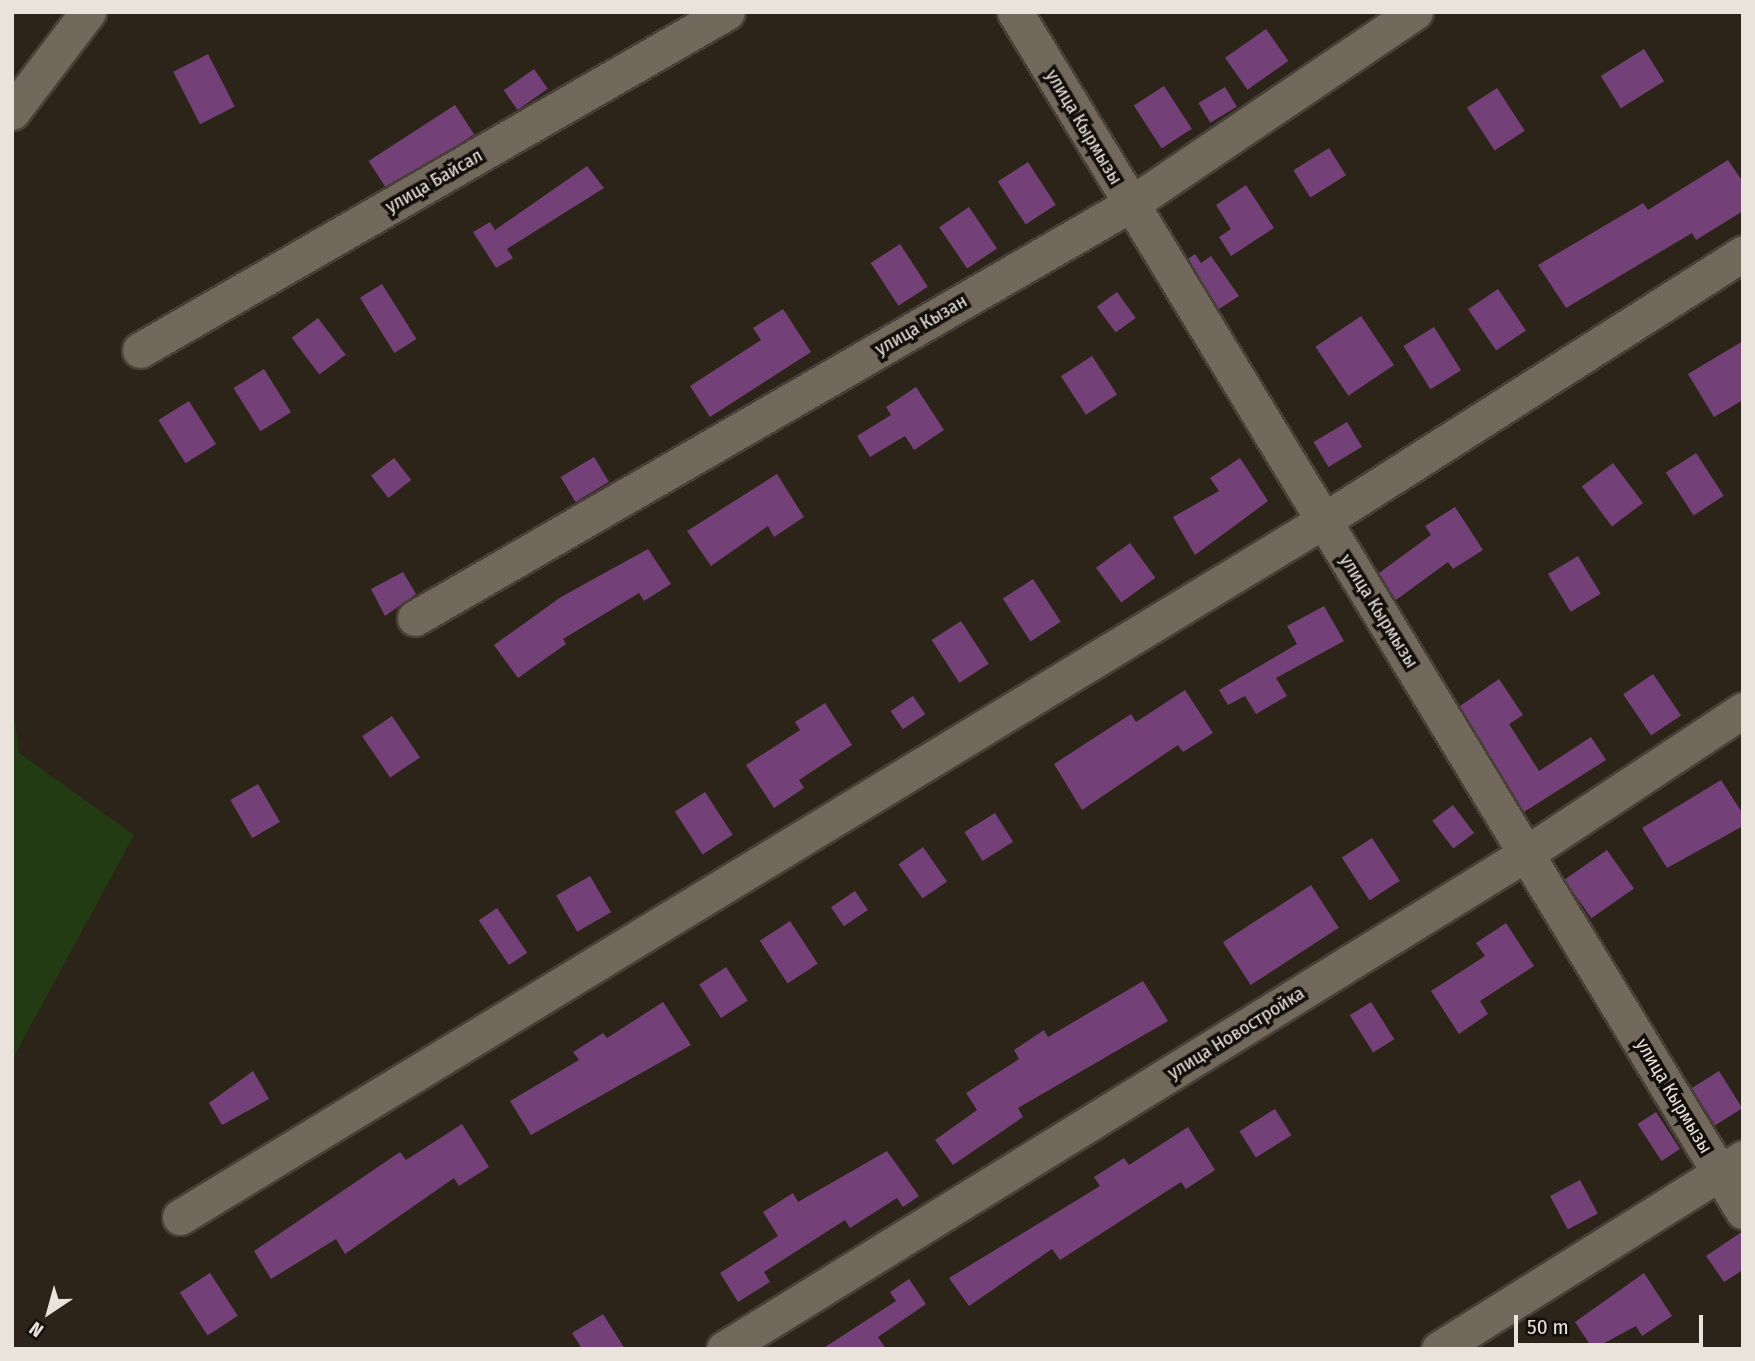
<!DOCTYPE html>
<html>
<head>
<meta charset="utf-8">
<style>
	body { margin:0 }
	#map { position:relative; width:1755px; height:1361px; overflow:hidden; background:#2c2419; font-family:"Fira Sans Condensed",sans-serif }
	div>[style] { position:absolute }
	[style*='--x'] { left:calc(var(--x)*1px); top:calc(var(--y)*1px); width:calc(var(--w)*1px); rotate:calc(var(--a)*1deg) }
	.green>* { inset:0; background:#233b13 }
	.building>* { inset:0; background:#734177; transform-origin:0 0 }
	.roads { filter:drop-shadow(2px 0 #484038) drop-shadow(-2px 0 #484038) drop-shadow(0 2px #484038) drop-shadow(0 -2px #484038) }
	.minor>* { height:35px; margin:-17.5px; padding:0 17.5px; transform-origin:17.5px; border-radius:17.5px; background:#72685b }
	span { translate:-50% -50%; white-space:nowrap; text-align:center; line-height:1.15; -webkit-text-stroke:7px #120e09; paint-order:stroke }
	.street-label { font-size:19px; color:#e9e3dc }
	.frame { position:absolute; inset:0; border:14px solid #e9e3dc; pointer-events:none }
	.north { position:absolute; left:14px; top:1277px; width:70px; height:70px; -webkit-text-stroke:5px #120e09; paint-order:stroke; rotate:216deg; font-size:19px; font-weight:700; line-height:28px; text-align:center; color:#e9e3dc }
	.north::after { content:''; display:block; margin:auto; width:24px; height:32px; background:#e9e3dc; clip-path:polygon(50% 0,100% 100%,50% 72%,0 100%) }
	.scale { position:absolute; left:1514px; top:1315px; width:189px; height:32px; box-sizing:border-box; border:4px solid #e9e3dc; border-top:0; padding-left:9px; font-size:21px; line-height:24px; white-space:nowrap; color:#e9e3dc; -webkit-text-stroke:5px #120e09; paint-order:stroke }
</style>
</head>
<body>
<div id="map">
	<div class="green">
		<i style="clip-path:polygon(12px 699px,19px 753px,134px 835px,12px 1060px)"></i>
	</div>
	<div class="building">
		<i style="left:1266px;top:29px;width:39px;height:50px;rotate:55deg"></i>
		<i style="left:1644px;top:49px;width:38px;height:51px;rotate:58deg"></i>
		<i style="left:208px;top:54px;width:59px;height:39px;rotate:63deg"></i>
		<i style="left:534px;top:69px;width:24px;height:37px;rotate:55deg"></i>
		<i style="left:1164px;top:86px;width:51px;height:36px;rotate:57deg"></i>
		<i style="left:1225px;top:87px;width:23px;height:31px;rotate:59deg"></i>
		<i style="left:1497px;top:88px;width:51px;height:36px;rotate:57deg"></i>
		<i style="left:455px;top:105px;width:35px;height:103px;rotate:57deg"></i>
		<i style="left:1329px;top:148px;width:32px;height:42px;rotate:58deg"></i>
		<i style="clip-path:polygon(1728px 160px,1743px 182px,1743px 211px,1696px 240px,1692px 233px,1566px 308px,1538px 265px,1643px 203px,1648px 210px)"></i>
		<i style="left:1028px;top:162px;width:51px;height:36px;rotate:57deg"></i>
		<i style="clip-path:polygon(587px 166px,604px 188px,507px 249px,513px 258px,496px 268px,473px 232px,490px 222px,495px 230px)"></i>
		<i style="clip-path:polygon(1246px 185px,1274px 228px,1231px 256px,1219px 237px,1231px 229px,1216px 205px)"></i>
		<i style="left:969px;top:207px;width:50px;height:36px;rotate:56deg"></i>
		<i style="left:900px;top:244px;width:51px;height:35px;rotate:57deg"></i>
		<i style="clip-path:polygon(1195px 254px,1201px 263px,1211px 256px,1239px 296px,1219px 309px,1188px 259px)"></i>
		<i style="left:382px;top:284px;width:65px;height:26px;rotate:58deg"></i>
		<i style="left:1498px;top:289px;width:50px;height:36px;rotate:56deg"></i>
		<i style="left:1117px;top:292px;width:32px;height:25px;rotate:54deg"></i>
		<i style="clip-path:polygon(783px 309px,811px 352px,710px 417px,690px 386px,761px 340px,753px 328px)"></i>
		<i style="left:1361px;top:316px;width:59px;height:55px;rotate:56deg"></i>
		<i style="left:318px;top:318px;width:46px;height:33px;rotate:53deg"></i>
		<i style="left:1434px;top:327px;width:51px;height:36px;rotate:58deg"></i>
		<i style="clip-path:polygon(1743px 341px,1743px 400px,1714px 417px,1688px 374px)"></i>
		<i style="left:1092px;top:356px;width:46px;height:37px;rotate:57deg"></i>
		<i style="left:264px;top:369px;width:51px;height:36px;rotate:58deg"></i>
		<i style="clip-path:polygon(916px 387px,944px 430px,914px 450px,905px 436px,870px 457px,857px 436px,891px 415px,886px 407px)"></i>
		<i style="left:189px;top:401px;width:51px;height:36px;rotate:58deg"></i>
		<i style="left:1347px;top:422px;width:29px;height:39px;rotate:59deg"></i>
		<i style="left:1696px;top:453px;width:51px;height:36px;rotate:57deg"></i>
		<i style="left:594px;top:457px;width:29px;height:39px;rotate:59deg"></i>
		<i style="left:394px;top:458px;width:28px;height:29px;rotate:52deg"></i>
		<i style="clip-path:polygon(1240px 458px,1268px 501px,1195px 555px,1173px 517px,1219px 491px,1210px 478px)"></i>
		<i style="left:1613px;top:463px;width:50px;height:39px;rotate:53deg"></i>
		<i style="clip-path:polygon(777px 474px,804px 517px,774px 537px,768px 526px,711px 566px,687px 531px)"></i>
		<i style="clip-path:polygon(1455px 507px,1483px 550px,1453px 569px,1448px 562px,1396px 600px,1379px 573px,1431px 535px,1425px 526px)"></i>
		<i style="left:1130px;top:543px;width:43px;height:42px;rotate:54deg"></i>
		<i style="clip-path:polygon(648px 549px,671px 584px,644px 601px,639px 593px,563px 639px,566px 644px,518px 678px,494px 645px,561px 597px)"></i>
		<i style="left:1578px;top:556px;width:44px;height:35px;rotate:59deg"></i>
		<i style="clip-path:polygon(403px 572px,416px 594px,385px 616px,371px 589px)"></i>
		<i style="left:1033px;top:579px;width:51px;height:36px;rotate:57deg"></i>
		<i style="clip-path:polygon(1324px 606px,1344px 641px,1276px 678px,1287px 696px,1256px 714px,1245px 696px,1228px 705px,1219px 690px,1297px 644px,1287px 626px)"></i>
		<i style="left:961px;top:621px;width:51px;height:35px;rotate:57deg"></i>
		<i style="left:1653px;top:674px;width:50px;height:36px;rotate:56deg"></i>
		<i style="clip-path:polygon(1499px 679px,1523px 715px,1509px 724px,1539px 771px,1591px 737px,1606px 760px,1524px 812px,1460px 706px)"></i>
		<i style="clip-path:polygon(1185px 690px,1213px 733px,1183px 752px,1178px 745px,1082px 810px,1054px 764px,1131px 714px,1136px 722px)"></i>
		<i style="left:913px;top:696px;width:22px;height:27px;rotate:56deg"></i>
		<i style="clip-path:polygon(825px 703px,852px 745px,799px 780px,804px 788px,774px 808px,746px 765px,800px 730px,795px 722px)"></i>
		<i style="left:392px;top:716px;width:50px;height:36px;rotate:56deg"></i>
		<i style="clip-path:polygon(1721px 780px,1743px 814px,1743px 826px,1667px 868px,1642px 828px)"></i>
		<i style="left:258px;top:784px;width:44px;height:32px;rotate:60deg"></i>
		<i style="left:705px;top:792px;width:51px;height:36px;rotate:57deg"></i>
		<i style="left:1453px;top:805px;width:35px;height:26px;rotate:53deg"></i>
		<i style="left:995px;top:813px;width:34px;height:36px;rotate:58deg"></i>
		<i style="left:1372px;top:838px;width:51px;height:36px;rotate:57deg"></i>
		<i style="left:923px;top:847px;width:42px;height:30px;rotate:55deg"></i>
		<i style="left:1607px;top:850px;width:47px;height:52px;rotate:55deg"></i>
		<i style="left:590px;top:876px;width:42px;height:39px;rotate:60deg"></i>
		<i style="left:1311px;top:885px;width:51px;height:105px;rotate:57deg"></i>
		<i style="left:855px;top:891px;width:23px;height:29px;rotate:56deg"></i>
		<i style="left:497px;top:908px;width:54px;height:22px;rotate:56deg"></i>
		<i style="left:790px;top:921px;width:51px;height:36px;rotate:57deg"></i>
		<i style="clip-path:polygon(1506px 923px,1534px 966px,1480px 1001px,1488px 1014px,1459px 1034px,1431px 991px,1485px 956px,1476px 943px)"></i>
		<i style="left:726px;top:967px;width:40px;height:32px;rotate:57deg"></i>
		<i style="clip-path:polygon(1143px 981px,1168px 1021px,1018px 1108px,1023px 1117px,953px 1165px,935px 1140px,977px 1110px,966px 1093px,1019px 1059px,1014px 1050px,1044px 1030px,1048px 1037px)"></i>
		<i style="clip-path:polygon(663px 1002px,691px 1045px,531px 1135px,510px 1101px,579px 1060px,573px 1052px,603px 1033px,607px 1038px)"></i>
		<i style="left:1371px;top:1002px;width:44px;height:25px;rotate:58deg"></i>
		<i style="clip-path:polygon(253px 1071px,269px 1099px,222px 1125px,209px 1103px)"></i>
		<i style="left:1719px;top:1071px;width:44px;height:32px;rotate:58deg"></i>
		<i style="left:1275px;top:1109px;width:31px;height:42px;rotate:58deg"></i>
		<i style="left:1656px;top:1112px;width:44px;height:22px;rotate:57deg"></i>
		<i style="clip-path:polygon(462px 1124px,489px 1167px,459px 1186px,454px 1178px,345px 1254px,336px 1239px,271px 1279px,254px 1251px,400px 1152px,406px 1160px)"></i>
		<i style="clip-path:polygon(1188px 1127px,1215px 1170px,1186px 1189px,1181px 1182px,1060px 1260px,1052px 1249px,969px 1306px,949px 1278px,1100px 1186px,1094px 1177px,1124px 1158px,1129px 1165px)"></i>
		<i style="clip-path:polygon(887px 1151px,919px 1196px,903px 1207px,897px 1198px,850px 1228px,845px 1220px,764px 1272px,770px 1282px,738px 1302px,720px 1273px,778px 1236px,763px 1212px,793px 1193px,798px 1202px)"></i>
		<i style="left:1580px;top:1180px;width:38px;height:34px;rotate:62deg"></i>
		<i style="clip-path:polygon(1743px 1231px,1743px 1270px,1724px 1282px,1706px 1256px)"></i>
		<i style="left:210px;top:1273px;width:51px;height:36px;rotate:57deg"></i>
		<i style="clip-path:polygon(1644px 1273px,1672px 1316px,1642px 1336px,1636px 1326px,1593px 1349px,1575px 1322px)"></i>
		<i style="clip-path:polygon(909px 1279px,926px 1304px,878px 1337px,886px 1349px,822px 1349px,896px 1301px,890px 1292px)"></i>
		<i style="clip-path:polygon(603px 1314px,625px 1349px,582px 1349px,572px 1333px)"></i>
	</div>
	<div class="roads">
		<div class="minor">
			<i style="--x:1015;--y:12;--w:1403;--a:58.74"></i>
			<i style="--x:12;--y:112;--w:126;--a:-52.8"></i>
			<i style="--x:140;--y:350;--w:677;--a:-29.93"></i>
			<i style="--x:415;--y:618;--w:827;--a:-30.04"></i>
			<i style="--x:1131;--y:204;--w:343;--a:-34.1"></i>
			<i style="--x:180;--y:1217;--w:1338;--a:-31.34"></i>
			<i style="--x:1323;--y:521;--w:498;--a:-32.5"></i>
			<i style="--x:724;--y:1349;--w:944;--a:-31.7"></i>
			<i style="--x:1527;--y:853;--w:259;--a:-33.5"></i>
			<i style="--x:1439;--y:1349;--w:359;--a:-32.1"></i>
		</div>
	</div>
	<div class="street-label">
		<span style="left:1084px;top:127px;rotate:59deg">улица Кырмызы</span>
		<span style="left:434px;top:181px;rotate:-30deg">улица Байсал</span>
		<span style="left:921px;top:325px;rotate:-30deg">улица Кызан</span>
		<span style="left:1379px;top:611px;rotate:58deg">улица Кырмызы</span>
		<span style="left:1236px;top:1033px;rotate:-32deg">улица Новостройка</span>
		<span style="left:1674px;top:1096px;rotate:59deg">улица Кырмызы</span>
	</div>
	<div class="frame"></div>
	<div class="north">N</div>
	<div class="scale">50 m</div>
</div>
</body>
</html>
